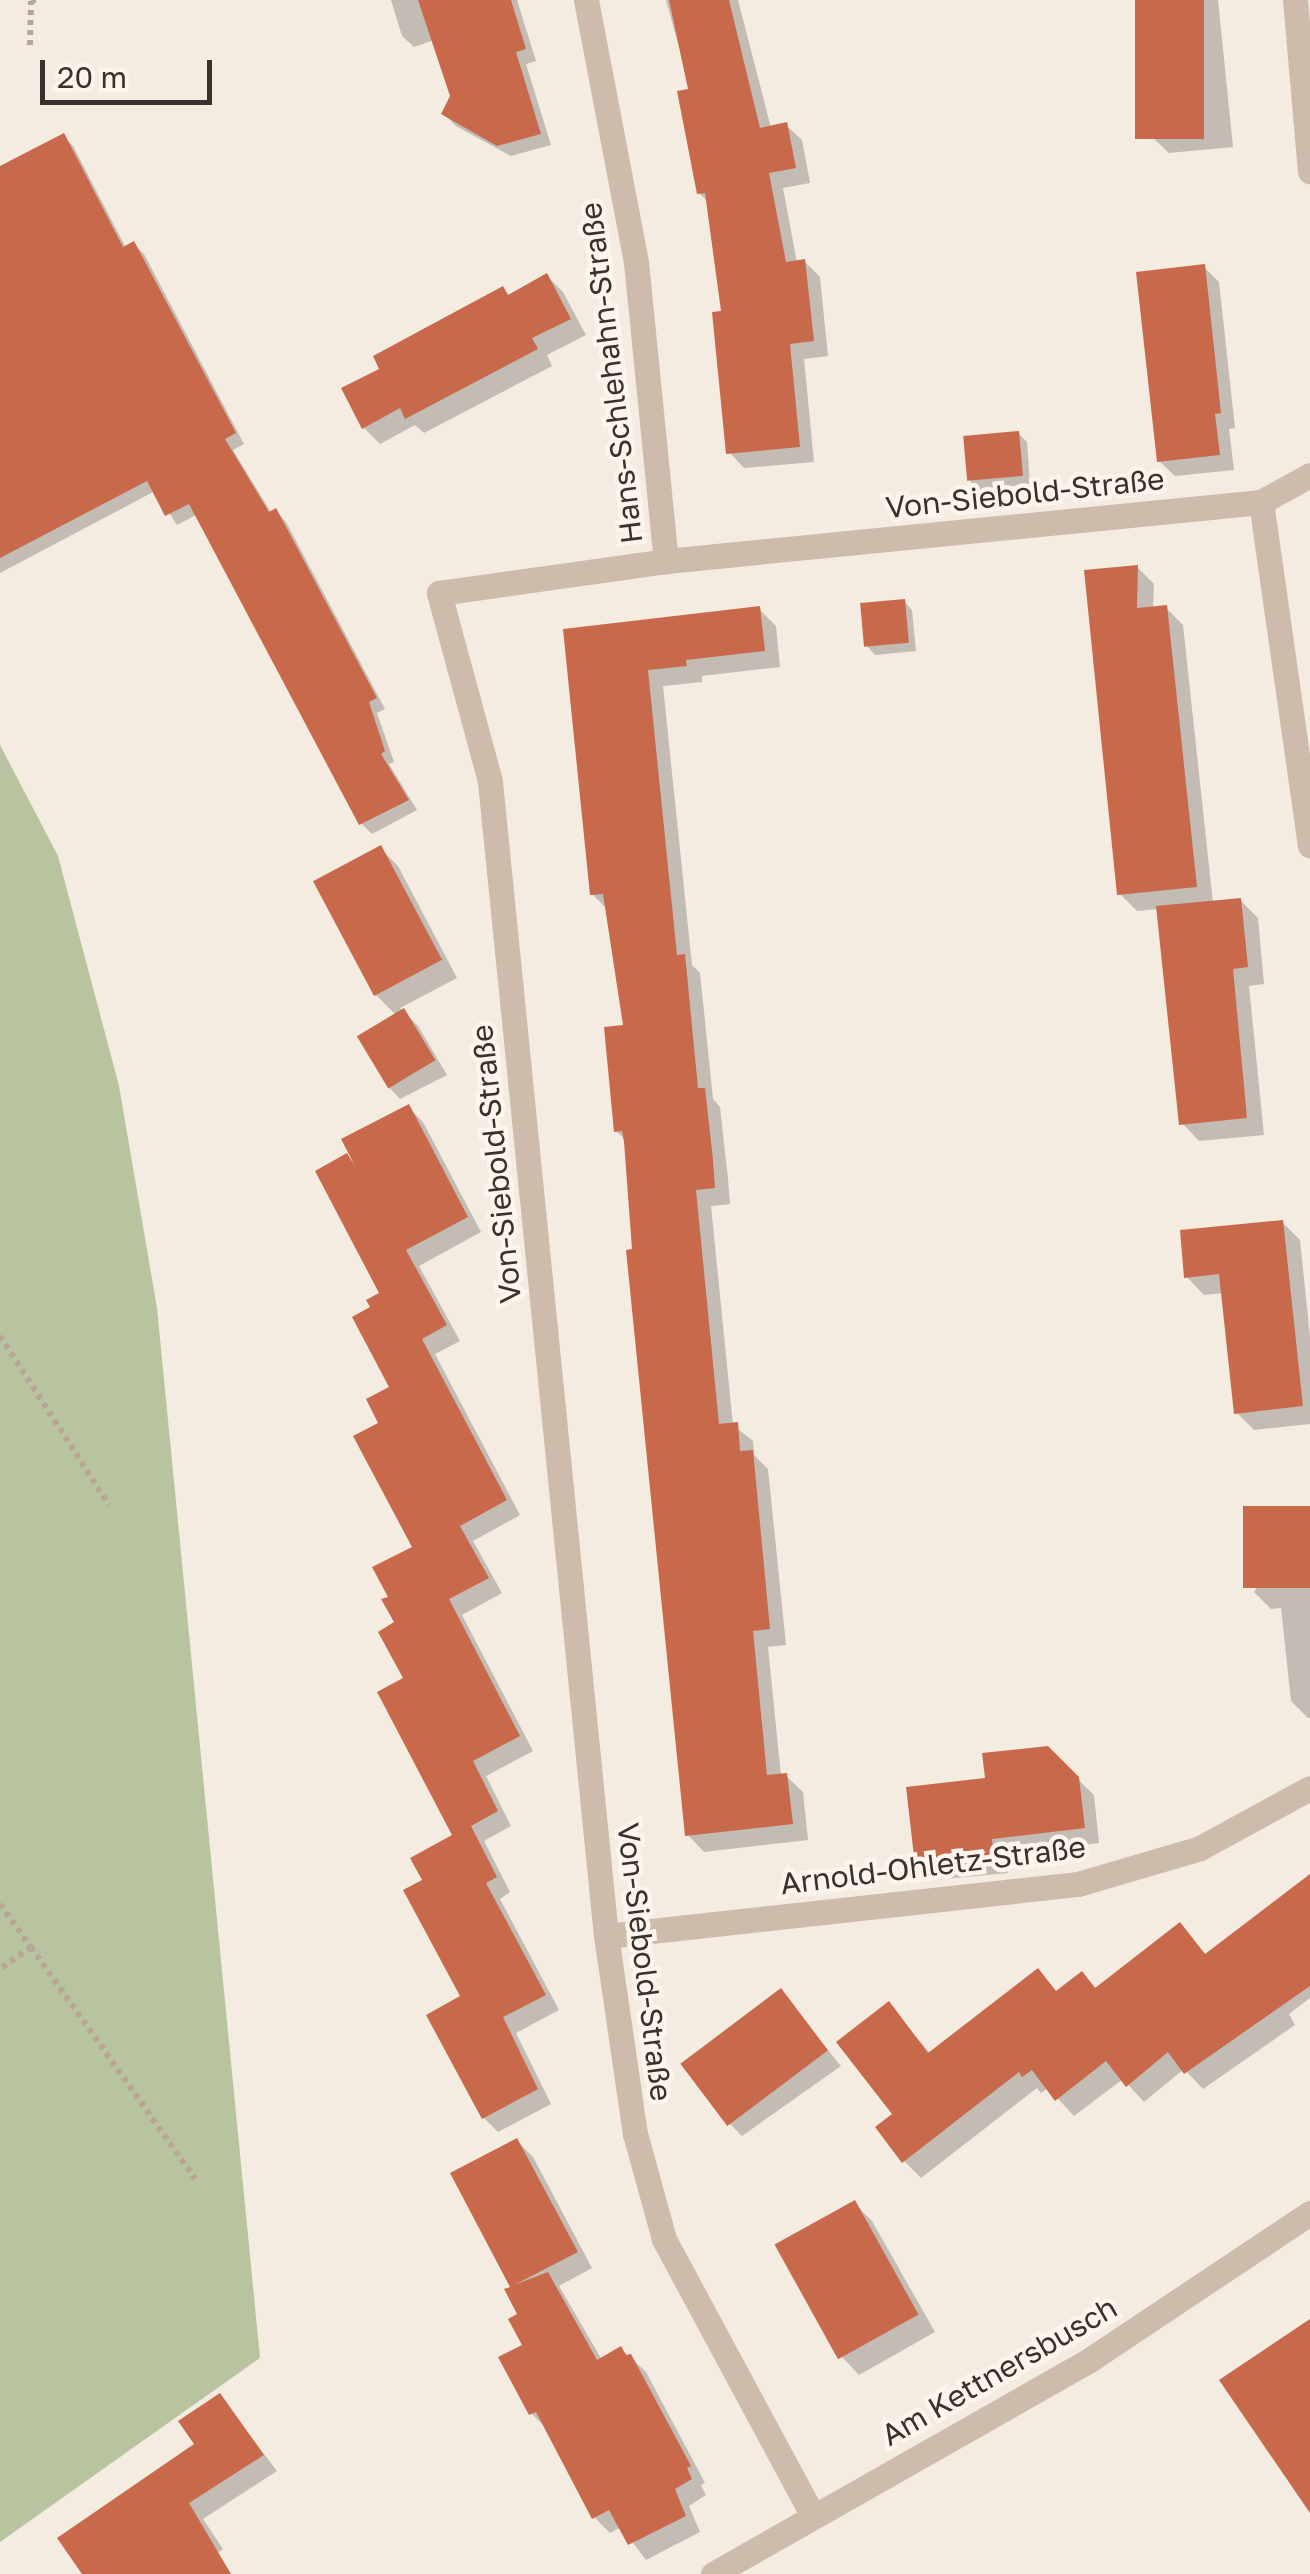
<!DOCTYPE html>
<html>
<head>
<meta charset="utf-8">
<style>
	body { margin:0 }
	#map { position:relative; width:1310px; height:2574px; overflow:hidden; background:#f4ebe1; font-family:"Golos Text",sans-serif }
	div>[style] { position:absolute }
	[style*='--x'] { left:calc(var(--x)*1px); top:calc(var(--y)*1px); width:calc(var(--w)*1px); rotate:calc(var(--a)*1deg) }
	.green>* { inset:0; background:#b8c4a0 }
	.shadow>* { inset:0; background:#0003 }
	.building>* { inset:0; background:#c8694b; transform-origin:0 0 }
	.path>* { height:6px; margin-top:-3px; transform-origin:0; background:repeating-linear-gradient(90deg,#b9a596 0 5px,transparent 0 10px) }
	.minor>* { height:25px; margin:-12.5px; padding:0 12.5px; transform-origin:12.5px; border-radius:12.5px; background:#cdbbac }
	span { translate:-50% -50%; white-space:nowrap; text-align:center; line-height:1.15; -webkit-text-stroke:9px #fbf5ee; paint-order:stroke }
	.street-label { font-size:30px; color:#3b302b }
	.scale { position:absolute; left:40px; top:60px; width:172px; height:45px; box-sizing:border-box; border:5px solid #3b302b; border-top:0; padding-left:12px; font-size:30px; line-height:35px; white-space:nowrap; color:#3b302b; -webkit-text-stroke:8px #fbf5ee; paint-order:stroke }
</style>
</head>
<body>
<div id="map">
	<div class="green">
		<i style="clip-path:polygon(0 745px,58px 856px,119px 1086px,157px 1308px,260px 2358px,0 2542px)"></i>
	</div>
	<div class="shadow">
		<i style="clip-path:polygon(391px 0,517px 0,536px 61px,526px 64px,551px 145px,511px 156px,456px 126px,444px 114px,453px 96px,434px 40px,414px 47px,402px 36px)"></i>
		<i style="clip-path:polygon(666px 0,738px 0,771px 128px,786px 125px,802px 140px,810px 183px,783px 188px,797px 263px,805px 262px,820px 277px,828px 356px,804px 359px,814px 462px,744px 468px,729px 452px,724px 313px,709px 203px,699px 193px,691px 91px)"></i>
		<i style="clip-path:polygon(1138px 0,1218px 0,1233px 147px,1169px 153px,1152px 137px)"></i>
		<i style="clip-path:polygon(63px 136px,73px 146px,126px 248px,134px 244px,144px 254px,244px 444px,233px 450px,272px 514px,276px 511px,286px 522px,385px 709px,377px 713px,394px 762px,389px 764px,417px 810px,372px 834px,361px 823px,198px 514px,177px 525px,155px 491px,0 573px,0 169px)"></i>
		<i style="clip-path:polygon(1204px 267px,1219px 282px,1235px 428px,1229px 429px,1234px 470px,1175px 476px,1159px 461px)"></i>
		<i style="clip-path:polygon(547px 276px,563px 292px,586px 335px,547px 355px,552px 366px,424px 433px,415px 425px,380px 444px,364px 428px,383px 370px,503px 289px,510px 296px)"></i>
		<i style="clip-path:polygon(1018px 433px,1027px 442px,1030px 484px,979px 490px,970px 481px)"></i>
		<i style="clip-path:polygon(1137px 567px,1154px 584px,1153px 609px,1166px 608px,1183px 625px,1213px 903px,1240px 900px,1258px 918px,1264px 984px,1249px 986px,1264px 1135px,1199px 1141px,1182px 1123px,1159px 909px,1137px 911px,1120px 894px)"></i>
		<i style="clip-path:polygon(904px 601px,912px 610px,916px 651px,875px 655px,867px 646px)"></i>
		<i style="clip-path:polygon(759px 609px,776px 626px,780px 667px,702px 676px,702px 682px,663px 686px,692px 965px,700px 973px,713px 1099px,720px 1107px,728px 1179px,730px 1204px,711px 1206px,733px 1425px,753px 1441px,754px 1455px,768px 1469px,786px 1645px,768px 1647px,781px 1776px,786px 1776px,803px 1792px,808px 1840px,704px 1852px,688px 1835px,627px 1141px,616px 1131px,626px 1027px,608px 910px,592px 894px,565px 631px)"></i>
		<i style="clip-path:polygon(380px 848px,398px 866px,457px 978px,400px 1008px,418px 1026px,447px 1075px,400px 1099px,386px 1084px,396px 1015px,375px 994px)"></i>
		<i style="clip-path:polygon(408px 1107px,423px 1122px,481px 1232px,419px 1266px,460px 1341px,435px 1354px,520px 1515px,473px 1541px,502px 1593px,462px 1615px,533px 1751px,486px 1776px,511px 1826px,484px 1841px,510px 1892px,500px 1899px,559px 2010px,516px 2033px,551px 2104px,498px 2132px,484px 2118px,464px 1997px,425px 1881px,455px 1836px,406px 1679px,392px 1598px,415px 1548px,382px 1424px,392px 1388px,373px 1308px,382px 1294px,347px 1156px,356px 1166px)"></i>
		<i style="clip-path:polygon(1282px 1222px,1300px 1240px,1310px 1336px,1310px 1424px,1254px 1430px,1236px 1412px,1224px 1293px,1204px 1295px,1187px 1277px)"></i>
		<i style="clip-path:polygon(1310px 1509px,1310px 1718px,1308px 1718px,1291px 1701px,1281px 1608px,1271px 1609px,1254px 1592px)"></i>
		<i style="clip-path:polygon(1047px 1749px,1094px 1795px,1099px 1843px,1007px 1854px,1008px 1873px,933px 1880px,918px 1864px,987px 1781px)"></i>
		<i style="clip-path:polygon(1310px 1877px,1310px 1998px,1289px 2014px,1295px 2025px,1203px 2089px,1184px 2069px,1144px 2102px,1123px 2079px,1074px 2116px,1048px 2088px,1041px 2093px,1037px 2088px,921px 2178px,904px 2161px,888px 2005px,931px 2054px,1038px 1972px,1058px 1993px,1082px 1974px,1097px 1989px,1180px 1925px,1207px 1956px)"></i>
		<i style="clip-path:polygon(780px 1991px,841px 2066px,742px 2136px,727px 2121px)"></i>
		<i style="clip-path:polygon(517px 2141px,533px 2157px,592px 2268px,559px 2286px,602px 2360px,621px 2349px,646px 2372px,705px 2483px,701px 2485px,706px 2495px,689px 2506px,700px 2532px,646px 2560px,621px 2527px,610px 2533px,594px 2517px,549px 2431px,531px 2413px,520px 2315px,513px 2288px)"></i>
		<i style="clip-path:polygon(854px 2203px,872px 2221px,935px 2332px,859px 2375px,842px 2357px)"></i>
		<i style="clip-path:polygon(220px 2396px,277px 2471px,203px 2519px,223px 2549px,186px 2574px,85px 2574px,197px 2445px)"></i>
	</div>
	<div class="building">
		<i style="clip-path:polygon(418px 0,511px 0,526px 49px,516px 52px,541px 134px,497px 146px,441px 114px,450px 96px)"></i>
		<i style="clip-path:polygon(669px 0,729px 0,760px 128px,787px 122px,796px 168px,769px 173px,786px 262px,805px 259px,814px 341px,790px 344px,800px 447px,726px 454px,712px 312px,721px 311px,705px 193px,697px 194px,677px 91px,688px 89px)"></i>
		<i style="left:1135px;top:0;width:69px;height:139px"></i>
		<i style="clip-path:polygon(64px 133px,123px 247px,134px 241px,236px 433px,225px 439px,269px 512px,276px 508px,377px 698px,369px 702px,385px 751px,381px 754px,409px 800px,359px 825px,189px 504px,165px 516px,147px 481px,0 558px,0 166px)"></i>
		<i style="clip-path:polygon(1205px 264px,1221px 413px,1215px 414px,1220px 455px,1157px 462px,1136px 272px)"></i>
		<i style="clip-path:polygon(547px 273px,571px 319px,532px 338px,538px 349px,405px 419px,400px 408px,362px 429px,341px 388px,379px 369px,373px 356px,503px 286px,508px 295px)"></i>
		<i style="left:1019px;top:431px;width:45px;height:56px;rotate:85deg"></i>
		<i style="clip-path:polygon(1138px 565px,1137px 608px,1167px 605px,1197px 887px,1117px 895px,1084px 570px)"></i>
		<i style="left:905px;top:599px;width:44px;height:45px;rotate:85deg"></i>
		<i style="clip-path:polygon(760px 606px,765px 651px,686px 660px,687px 666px,648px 670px,677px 955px,685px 954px,698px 1088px,705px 1088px,713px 1160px,715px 1188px,696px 1190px,719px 1424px,738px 1422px,740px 1451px,753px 1450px,770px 1629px,753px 1631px,767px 1775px,787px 1773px,793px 1824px,685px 1836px,626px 1250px,632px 1249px,624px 1142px,622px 1131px,614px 1132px,604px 1027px,623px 1025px,603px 894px,590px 895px,563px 629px)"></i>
		<i style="left:381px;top:845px;width:130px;height:77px;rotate:62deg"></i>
		<i style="clip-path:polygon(1241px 898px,1248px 967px,1233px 969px,1247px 1118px,1179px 1125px,1156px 906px)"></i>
		<i style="left:404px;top:1008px;width:61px;height:55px;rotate:59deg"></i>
		<i style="clip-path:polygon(409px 1104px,468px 1217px,406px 1250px,447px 1325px,422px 1339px,507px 1500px,460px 1526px,489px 1578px,449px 1599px,520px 1736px,473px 1761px,498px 1811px,471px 1826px,497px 1877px,486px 1883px,546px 1995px,503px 2017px,538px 2089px,482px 2119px,426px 2015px,460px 1996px,403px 1890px,422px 1880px,410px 1858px,452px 1835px,377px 1692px,403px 1678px,378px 1632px,394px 1622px,381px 1599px,388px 1597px,372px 1567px,412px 1547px,353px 1436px,378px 1423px,366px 1399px,389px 1387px,352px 1317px,370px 1307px,366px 1300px,379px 1293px,315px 1171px,347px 1153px,356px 1168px,341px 1139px)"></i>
		<i style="clip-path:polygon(1283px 1220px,1303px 1406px,1234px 1414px,1219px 1274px,1184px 1278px,1180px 1230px)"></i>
		<i style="left:1310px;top:1506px;width:82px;height:67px;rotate:90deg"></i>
		<i style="clip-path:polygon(1048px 1746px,1079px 1777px,1085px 1828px,992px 1839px,994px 1858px,915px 1865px,906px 1787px,985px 1778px,982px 1753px)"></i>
		<i style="clip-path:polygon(1310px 1874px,1310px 1986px,1184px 2074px,1168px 2052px,1126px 2087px,1106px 2061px,1055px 2101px,1032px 2070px,1022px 2077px,1019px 2072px,902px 2163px,875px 2127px,892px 2114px,836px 2042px,889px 2001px,928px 2053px,1038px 1968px,1056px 1991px,1082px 1971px,1095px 1988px,1180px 1922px,1205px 1954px)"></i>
		<i style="left:781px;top:1988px;width:78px;height:126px;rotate:53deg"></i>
		<i style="clip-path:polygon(517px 2138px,578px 2252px,514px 2285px,548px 2272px,597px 2360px,621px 2346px,626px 2355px,631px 2354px,691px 2466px,687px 2468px,692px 2479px,675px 2489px,686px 2516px,628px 2545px,609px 2510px,592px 2519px,536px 2412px,529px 2415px,498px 2357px,522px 2345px,508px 2319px,517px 2314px,504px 2289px,510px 2287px,450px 2173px)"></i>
		<i style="left:855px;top:2200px;width:131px;height:92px;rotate:61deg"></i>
		<i style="clip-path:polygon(1310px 2319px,1310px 2513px,1219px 2380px)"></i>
		<i style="clip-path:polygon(220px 2393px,264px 2455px,189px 2503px,231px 2574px,82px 2574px,57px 2538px,194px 2444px,178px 2421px)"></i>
	</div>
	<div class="path">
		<i style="--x:30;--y:45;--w:44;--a:-88.7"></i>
		<i style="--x:31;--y:1;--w:5;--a:-11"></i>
		<i style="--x:0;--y:1336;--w:201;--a:57.2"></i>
		<i style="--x:0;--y:1904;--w:53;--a:54.2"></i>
		<i style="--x:31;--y:1947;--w:38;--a:145"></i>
		<i style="--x:31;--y:1947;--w:284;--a:54.7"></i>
	</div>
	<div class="minor">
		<i style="--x:586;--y:0;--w:267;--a:79.2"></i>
		<i style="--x:636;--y:262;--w:301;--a:84.3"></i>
		<i style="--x:1295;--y:0;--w:172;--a:85"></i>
		<i style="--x:1310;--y:475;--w:56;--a:151.1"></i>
		<i style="--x:1261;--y:502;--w:347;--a:81.9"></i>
		<i style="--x:606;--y:1936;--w:475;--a:-6.3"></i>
		<i style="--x:1078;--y:1884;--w:127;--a:-16.4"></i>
		<i style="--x:1200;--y:1848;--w:125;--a:-28.6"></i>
		<i style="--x:813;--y:2516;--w:315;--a:-118.3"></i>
		<i style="--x:664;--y:2239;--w:109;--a:-105.4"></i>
		<i style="--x:635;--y:2134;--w:200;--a:-98.3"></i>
		<i style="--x:606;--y:1936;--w:1161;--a:-95.74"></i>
		<i style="--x:490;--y:781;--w:195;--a:-105.2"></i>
		<i style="--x:439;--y:593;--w:229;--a:-8"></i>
		<i style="--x:666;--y:561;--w:598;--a:-5.66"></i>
		<i style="--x:713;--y:2574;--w:435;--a:-29.6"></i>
		<i style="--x:1091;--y:2359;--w:263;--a:-33.7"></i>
	</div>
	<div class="street-label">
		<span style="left:611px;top:373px;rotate:-97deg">Hans-Schlehahn-Straße</span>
		<span style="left:1025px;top:493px;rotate:-6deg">Von-Siebold-Straße</span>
		<span style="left:496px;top:1164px;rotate:-96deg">Von-Siebold-Straße</span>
		<span style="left:933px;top:1865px;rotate:-7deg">Arnold-Ohletz-Straße</span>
		<span style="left:645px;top:1962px;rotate:83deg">Von-Siebold-Straße</span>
		<span style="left:999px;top:2371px;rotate:-30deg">Am Kettnersbusch</span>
	</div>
	<div class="scale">20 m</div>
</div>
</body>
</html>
